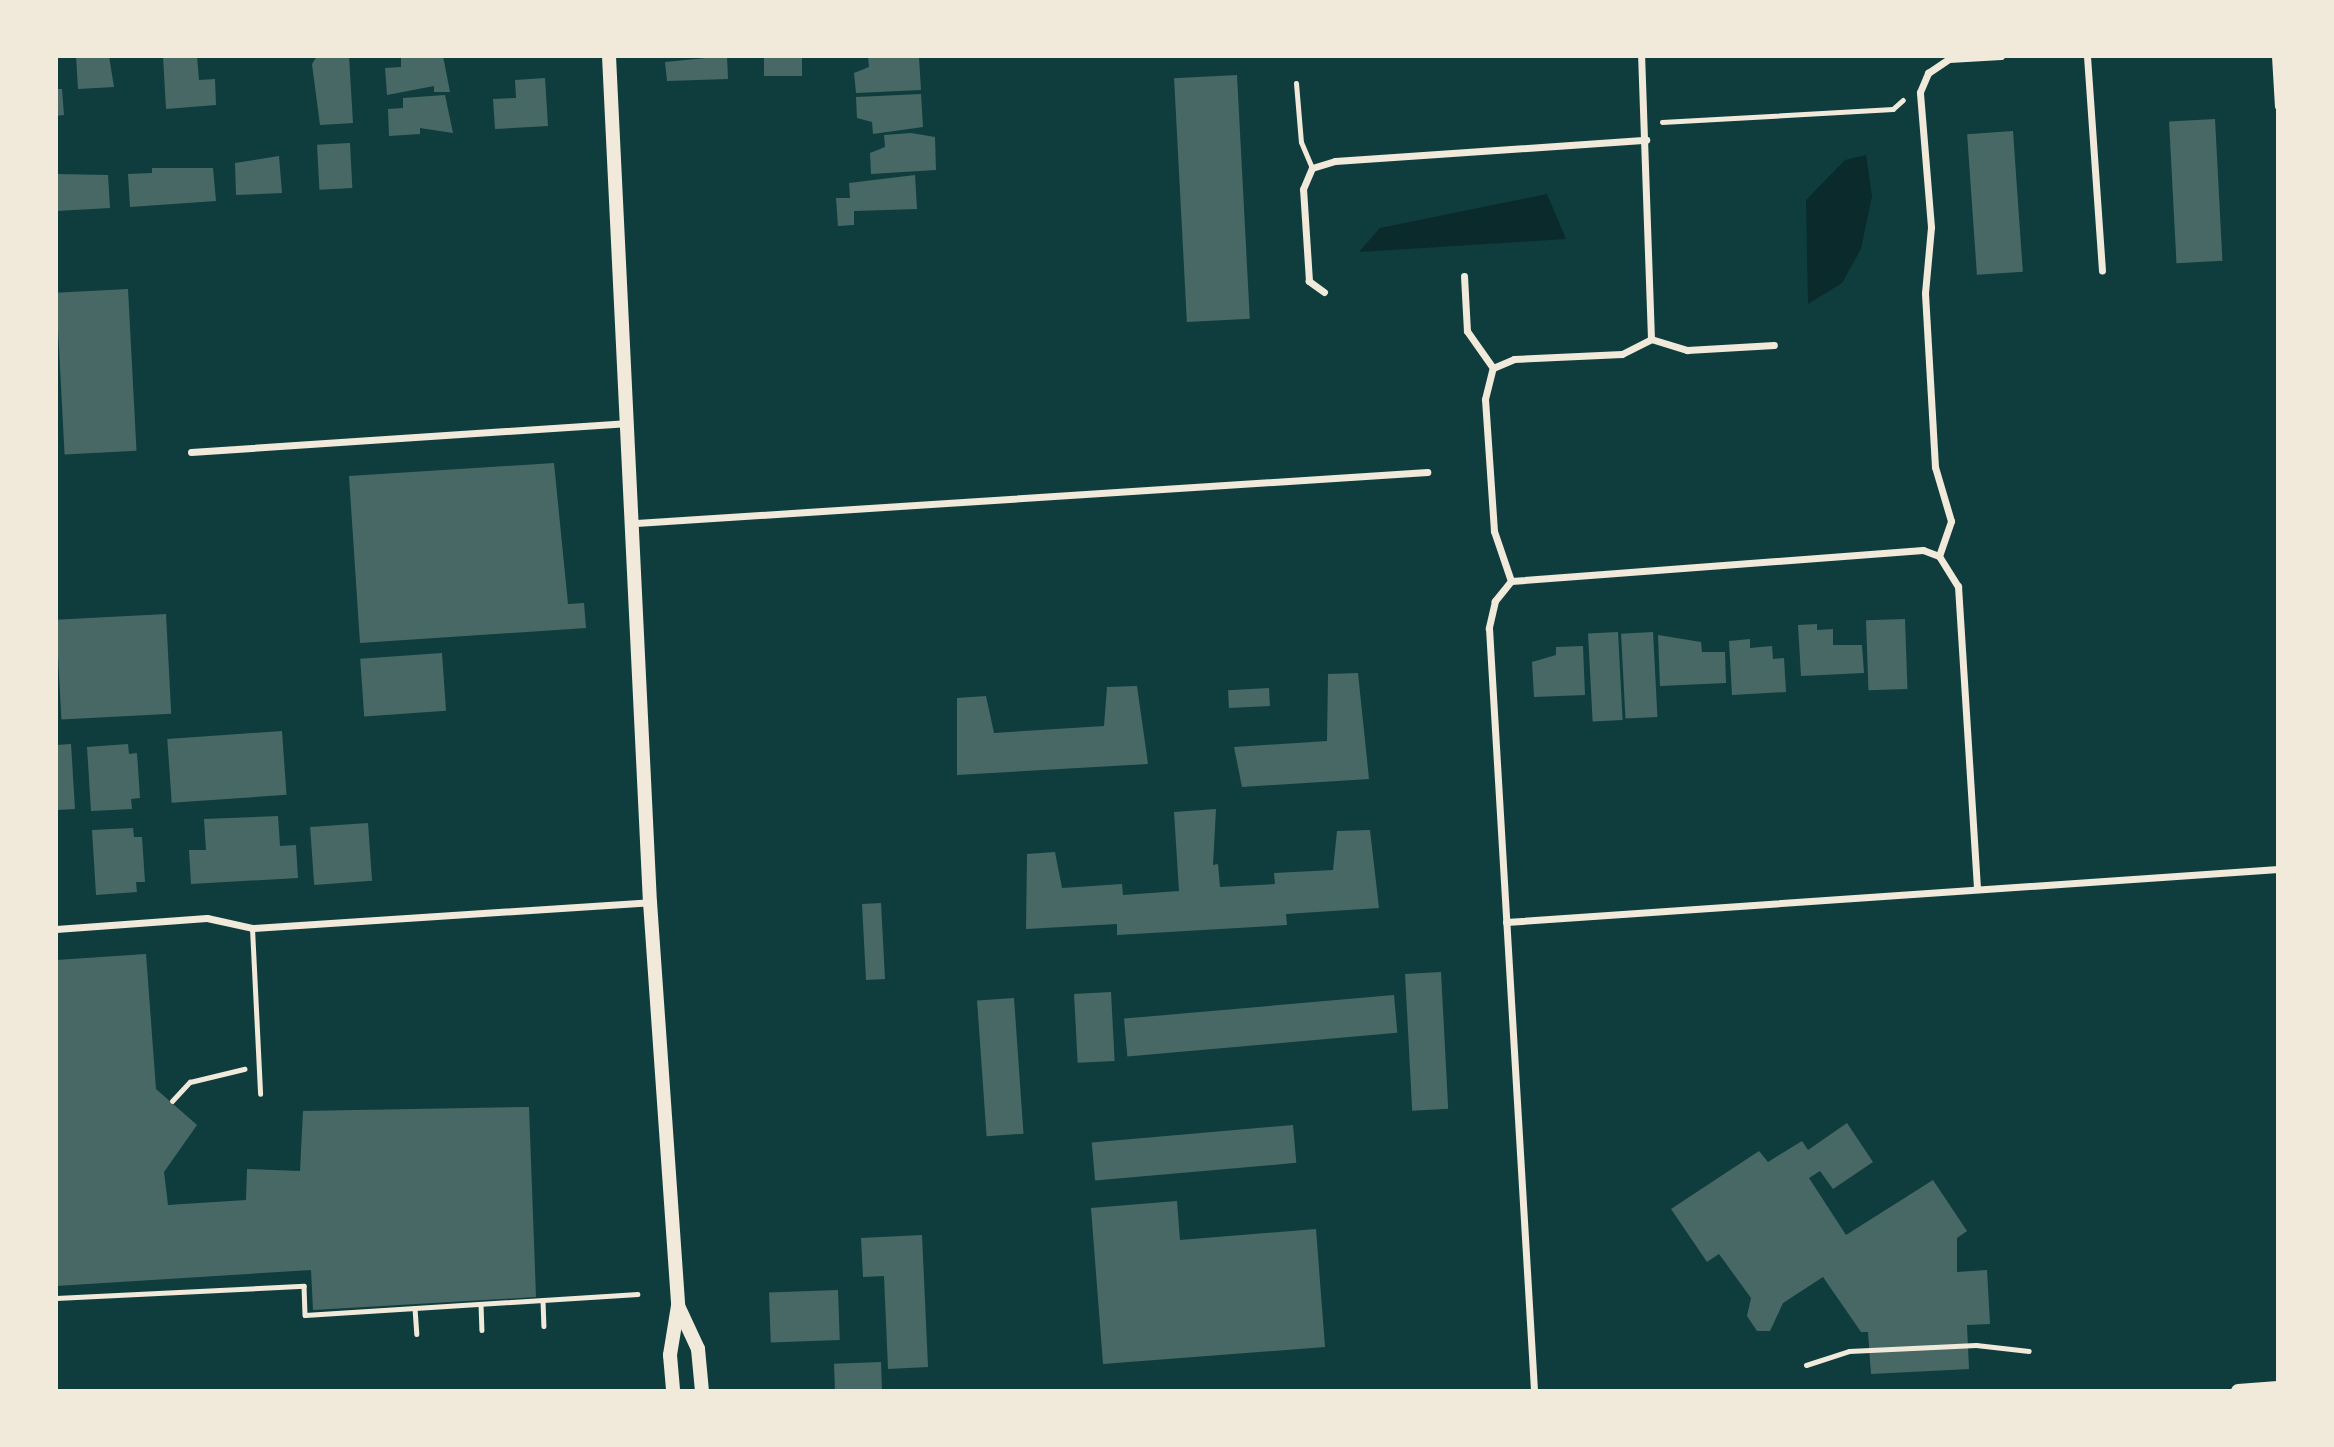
<!DOCTYPE html>
<html>
<head>
<meta charset="utf-8">
<style>
	body { margin:0 }
	#map { position:relative; width:2334px; height:1447px; overflow:hidden; background:#0f3d3e; font-family:"Fira Sans",sans-serif }
	div>[style] { position:absolute }
	[style*='--x'] { left:calc(var(--x)*1px); top:calc(var(--y)*1px); width:calc(var(--w)*1px); rotate:calc(var(--a)*1deg) }
	.water>* { inset:0; background:#0a2a2b }
	.building>* { inset:0; background:#486865; transform-origin:0 0 }
	.path>* { height:4.5px; margin:-2.25px; padding:0 2.25px; transform-origin:2.25px; border-radius:2.25px; background:#f1e9da }
	.service>* { height:5px; margin:-2.5px; padding:0 2.5px; transform-origin:2.5px; border-radius:2.5px; background:#f1e9da }
	.minor>* { height:7px; margin:-3.5px; padding:0 3.5px; transform-origin:3.5px; border-radius:3.5px; background:#f1e9da }
	.secondary>* { height:14px; margin:-7px; padding:0 7px; transform-origin:7px; border-radius:7px; background:#f1e9da }
	span { translate:-50% -50%; white-space:nowrap; text-align:center; line-height:1.15; -webkit-text-stroke:7px #f1e9da; paint-order:stroke }
	.frame { position:absolute; inset:0; border:58px solid #f1e9da; pointer-events:none }
</style>
</head>
<body>
<div id="map">
	<div class="water">
		<i style="clip-path:polygon(1866px 155px,1872px 196px,1861px 249px,1842px 283px,1808px 304px,1806px 200px,1845px 160px)"></i>
		<i style="clip-path:polygon(1547px 194px,1566px 239px,1359px 252px,1380px 228px)"></i>
	</div>
	<div class="building">
		<i style="clip-path:polygon(76px 56px,109px 56px,114px 87px,78px 89px)"></i>
		<i style="clip-path:polygon(163px 56px,197px 56px,199px 80px,215px 79px,216px 105px,166px 109px)"></i>
		<i style="clip-path:polygon(317px 56px,349px 56px,353px 123px,320px 125px,312px 64px)"></i>
		<i style="clip-path:polygon(443px 56px,450px 92px,434px 92px,434px 86px,387px 95px,385px 68px,401px 67px,401px 57px)"></i>
		<i style="clip-path:polygon(727px 56px,728px 79px,667px 81px,665px 62px)"></i>
		<i style="left:764px;top:56px;width:38px;height:20px"></i>
		<i style="clip-path:polygon(868px 56px,919px 57px,921px 90px,856px 93px,854px 73px,869px 67px)"></i>
		<i style="left:1237px;top:75px;width:244px;height:63px;rotate:87deg"></i>
		<i style="clip-path:polygon(545px 78px,548px 126px,495px 129px,493px 99px,516px 98px,515px 80px)"></i>
		<i style="clip-path:polygon(56px 89px,62px 89px,64px 115px,56px 116px)"></i>
		<i style="clip-path:polygon(921px 94px,923px 127px,873px 134px,872px 122px,857px 118px,856px 97px)"></i>
		<i style="clip-path:polygon(445px 95px,453px 133px,420px 128px,420px 134px,389px 136px,388px 109px,403px 108px,403px 98px)"></i>
		<i style="left:2215px;top:119px;width:142px;height:46px;rotate:87deg"></i>
		<i style="left:2013px;top:131px;width:141px;height:46px;rotate:86deg"></i>
		<i style="clip-path:polygon(911px 133px,935px 137px,936px 170px,871px 174px,870px 153px,885px 147px,884px 135px)"></i>
		<i style="left:350px;top:143px;width:45px;height:33px;rotate:87deg"></i>
		<i style="clip-path:polygon(279px 156px,282px 193px,236px 195px,235px 163px)"></i>
		<i style="clip-path:polygon(152px 168px,213px 168px,216px 201px,130px 207px,128px 174px,152px 173px)"></i>
		<i style="clip-path:polygon(56px 174px,108px 175px,110px 208px,56px 211px)"></i>
		<i style="clip-path:polygon(915px 175px,917px 209px,854px 211px,854px 225px,838px 226px,836px 198px,850px 198px,849px 183px)"></i>
		<i style="left:128px;top:289px;width:162px;height:72px;rotate:87deg"></i>
		<i style="clip-path:polygon(554px 463px,568px 604px,584px 603px,586px 628px,360px 643px,349px 476px)"></i>
		<i style="left:166px;top:614px;width:100px;height:110px;rotate:87deg"></i>
		<i style="left:1905px;top:619px;width:70px;height:39px;rotate:88deg"></i>
		<i style="clip-path:polygon(1817px 624px,1817px 630px,1833px 629px,1833px 645px,1862px 645px,1864px 673px,1801px 676px,1798px 625px)"></i>
		<i style="left:1618px;top:632px;width:88px;height:30px;rotate:87deg"></i>
		<i style="left:1653px;top:632px;width:85px;height:32px;rotate:87deg"></i>
		<i style="clip-path:polygon(1658px 635px,1701px 642px,1702px 652px,1725px 652px,1726px 683px,1660px 686px)"></i>
		<i style="clip-path:polygon(1750px 639px,1750px 648px,1772px 646px,1773px 659px,1784px 658px,1786px 692px,1732px 695px,1729px 641px)"></i>
		<i style="clip-path:polygon(1583px 646px,1585px 695px,1534px 697px,1532px 662px,1556px 655px,1556px 647px)"></i>
		<i style="left:442px;top:653px;width:58px;height:82px;rotate:86deg"></i>
		<i style="clip-path:polygon(1358px 673px,1369px 779px,1242px 787px,1234px 747px,1327px 741px,1328px 674px)"></i>
		<i style="clip-path:polygon(1137px 686px,1148px 764px,957px 775px,957px 698px,986px 696px,994px 733px,1104px 726px,1107px 687px)"></i>
		<i style="left:1269px;top:688px;width:18px;height:41px;rotate:87deg"></i>
		<i style="left:282px;top:731px;width:64px;height:115px;rotate:86deg"></i>
		<i style="clip-path:polygon(71px 744px,75px 809px,56px 810px,56px 745px)"></i>
		<i style="clip-path:polygon(128px 744px,129px 754px,137px 753px,140px 798px,131px 799px,132px 809px,91px 811px,87px 747px)"></i>
		<i style="clip-path:polygon(1216px 809px,1213px 865px,1218px 864px,1220px 887px,1275px 884px,1274px 873px,1333px 870px,1337px 831px,1370px 830px,1379px 908px,1286px 914px,1287px 925px,1117px 935px,1117px 924px,1026px 929px,1027px 854px,1055px 852px,1062px 888px,1122px 884px,1123px 895px,1179px 891px,1174px 812px)"></i>
		<i style="clip-path:polygon(278px 816px,280px 846px,296px 845px,298px 878px,191px 884px,189px 850px,206px 850px,204px 819px)"></i>
		<i style="left:368px;top:823px;width:58px;height:58px;rotate:86deg"></i>
		<i style="clip-path:polygon(133px 828px,134px 837px,142px 837px,145px 882px,136px 882px,137px 892px,96px 895px,92px 830px)"></i>
		<i style="left:881px;top:903px;width:76px;height:19px;rotate:87deg"></i>
		<i style="clip-path:polygon(146px 954px,156px 1089px,197px 1125px,164px 1172px,168px 1205px,246px 1200px,247px 1169px,300px 1171px,303px 1111px,529px 1107px,536px 1297px,313px 1310px,311px 1270px,56px 1286px,56px 960px)"></i>
		<i style="left:1441px;top:972px;width:137px;height:36px;rotate:87deg"></i>
		<i style="left:1111px;top:992px;width:69px;height:37px;rotate:87deg"></i>
		<i style="left:1394px;top:995px;width:38px;height:271px;rotate:85deg"></i>
		<i style="left:1014px;top:998px;width:136px;height:37px;rotate:86deg"></i>
		<i style="clip-path:polygon(1847px 1123px,1873px 1162px,1833px 1189px,1820px 1171px,1809px 1178px,1846px 1235px,1933px 1180px,1967px 1231px,1957px 1238px,1957px 1272px,1987px 1270px,1990px 1324px,1967px 1325px,1969px 1369px,1871px 1374px,1868px 1332px,1861px 1332px,1823px 1277px,1783px 1303px,1770px 1331px,1757px 1331px,1747px 1316px,1751px 1298px,1719px 1254px,1707px 1262px,1671px 1209px,1759px 1151px,1768px 1162px,1802px 1141px,1808px 1150px)"></i>
		<i style="left:1293px;top:1125px;width:38px;height:202px;rotate:85deg"></i>
		<i style="clip-path:polygon(1177px 1201px,1180px 1240px,1316px 1229px,1325px 1347px,1103px 1364px,1091px 1208px)"></i>
		<i style="clip-path:polygon(922px 1235px,928px 1367px,888px 1369px,884px 1276px,863px 1277px,861px 1238px)"></i>
		<i style="left:838px;top:1290px;width:50px;height:69px;rotate:88deg"></i>
		<i style="left:881px;top:1362px;width:29px;height:47px;rotate:88deg"></i>
	</div>
	<div class="path">
		<i style="--x:1662;--y:122;--w:231;--a:-3.2"></i>
		<i style="--x:1893;--y:109;--w:13;--a:-42"></i>
		<i style="--x:172;--y:1101;--w:26;--a:-47"></i>
		<i style="--x:190;--y:1082;--w:56;--a:-13.5"></i>
		<i style="--x:56;--y:1298;--w:248;--a:-2.8"></i>
		<i style="--x:304;--y:1286;--w:29;--a:88"></i>
		<i style="--x:305;--y:1315;--w:333;--a:-3.6"></i>
		<i style="--x:543;--y:1300;--w:26;--a:88"></i>
		<i style="--x:481;--y:1304;--w:26;--a:88"></i>
		<i style="--x:415;--y:1308;--w:26;--a:86"></i>
	</div>
	<div class="service">
		<i style="--x:1296;--y:83;--w:59;--a:85.2"></i>
		<i style="--x:1301;--y:142;--w:28;--a:67"></i>
		<i style="--x:252;--y:928;--w:166;--a:87.2"></i>
		<i style="--x:1806;--y:1365;--w:45;--a:-18"></i>
		<i style="--x:1849;--y:1351;--w:127;--a:-2.7"></i>
		<i style="--x:1976;--y:1345;--w:53;--a:6.5"></i>
	</div>
	<div class="minor">
		<i style="--x:2087;--y:56;--w:215;--a:86"></i>
		<i style="--x:2275;--y:56;--w:50;--a:86.6"></i>
		<i style="--x:1464;--y:276;--w:55;--a:86.9"></i>
		<i style="--x:1467;--y:331;--w:45;--a:54.9"></i>
		<i style="--x:1324;--y:292;--w:19;--a:-144"></i>
		<i style="--x:1309;--y:281;--w:92;--a:-93.7"></i>
		<i style="--x:1303;--y:189;--w:23;--a:-67"></i>
		<i style="--x:1312;--y:168;--w:24;--a:-17"></i>
		<i style="--x:1335;--y:161;--w:312;--a:-3.9"></i>
		<i style="--x:1651;--y:339;--w:38;--a:17"></i>
		<i style="--x:1687;--y:350;--w:87;--a:-3.3"></i>
		<i style="--x:191;--y:452;--w:439;--a:-3.8"></i>
		<i style="--x:636;--y:523;--w:793;--a:-3.69"></i>
		<i style="--x:1939;--y:556;--w:37;--a:-71"></i>
		<i style="--x:1951;--y:521;--w:56;--a:-106.5"></i>
		<i style="--x:1935;--y:467;--w:174;--a:-93.3"></i>
		<i style="--x:1925;--y:293;--w:66;--a:-84.8"></i>
		<i style="--x:1931;--y:227;--w:135;--a:-94.7"></i>
		<i style="--x:1920;--y:92;--w:21;--a:-67"></i>
		<i style="--x:1928;--y:73;--w:25;--a:-34"></i>
		<i style="--x:1949;--y:59;--w:52;--a:-3.3"></i>
		<i style="--x:1511;--y:581;--w:26;--a:129"></i>
		<i style="--x:1495;--y:601;--w:28;--a:103"></i>
		<i style="--x:1489;--y:628;--w:764;--a:86.62"></i>
		<i style="--x:1511;--y:581;--w:413;--a:-4.3"></i>
		<i style="--x:1923;--y:550;--w:17;--a:21"></i>
		<i style="--x:1939;--y:556;--w:36;--a:58"></i>
		<i style="--x:1958;--y:586;--w:303;--a:86.4"></i>
		<i style="--x:1511;--y:581;--w:53;--a:-108.8"></i>
		<i style="--x:1494;--y:531;--w:132;--a:-93.9"></i>
		<i style="--x:1485;--y:399;--w:32;--a:-76"></i>
		<i style="--x:1493;--y:368;--w:23;--a:-23"></i>
		<i style="--x:1514;--y:359;--w:108;--a:-2.7"></i>
		<i style="--x:1622;--y:354;--w:33;--a:-27"></i>
		<i style="--x:1651;--y:339;--w:283;--a:-92"></i>
		<i style="--x:1506;--y:922;--w:774;--a:-3.93"></i>
		<i style="--x:56;--y:929;--w:151;--a:-4.2"></i>
		<i style="--x:207;--y:918;--w:46;--a:12.5"></i>
		<i style="--x:252;--y:928;--w:399;--a:-3.7"></i>
	</div>
	<div class="secondary">
		<i style="--x:609;--y:56;--w:847;--a:87.23"></i>
		<i style="--x:650;--y:902;--w:405;--a:86"></i>
		<i style="--x:678;--y:1306;--w:50;--a:99.3"></i>
		<i style="--x:670;--y:1355;--w:36;--a:85"></i>
		<i style="--x:679;--y:1308;--w:45;--a:65.1"></i>
		<i style="--x:698;--y:1349;--w:42;--a:84.6"></i>
		<i style="--x:2238;--y:1391;--w:40;--a:-4.3"></i>
	</div>
	<div class="frame"></div>
</div>
</body>
</html>
